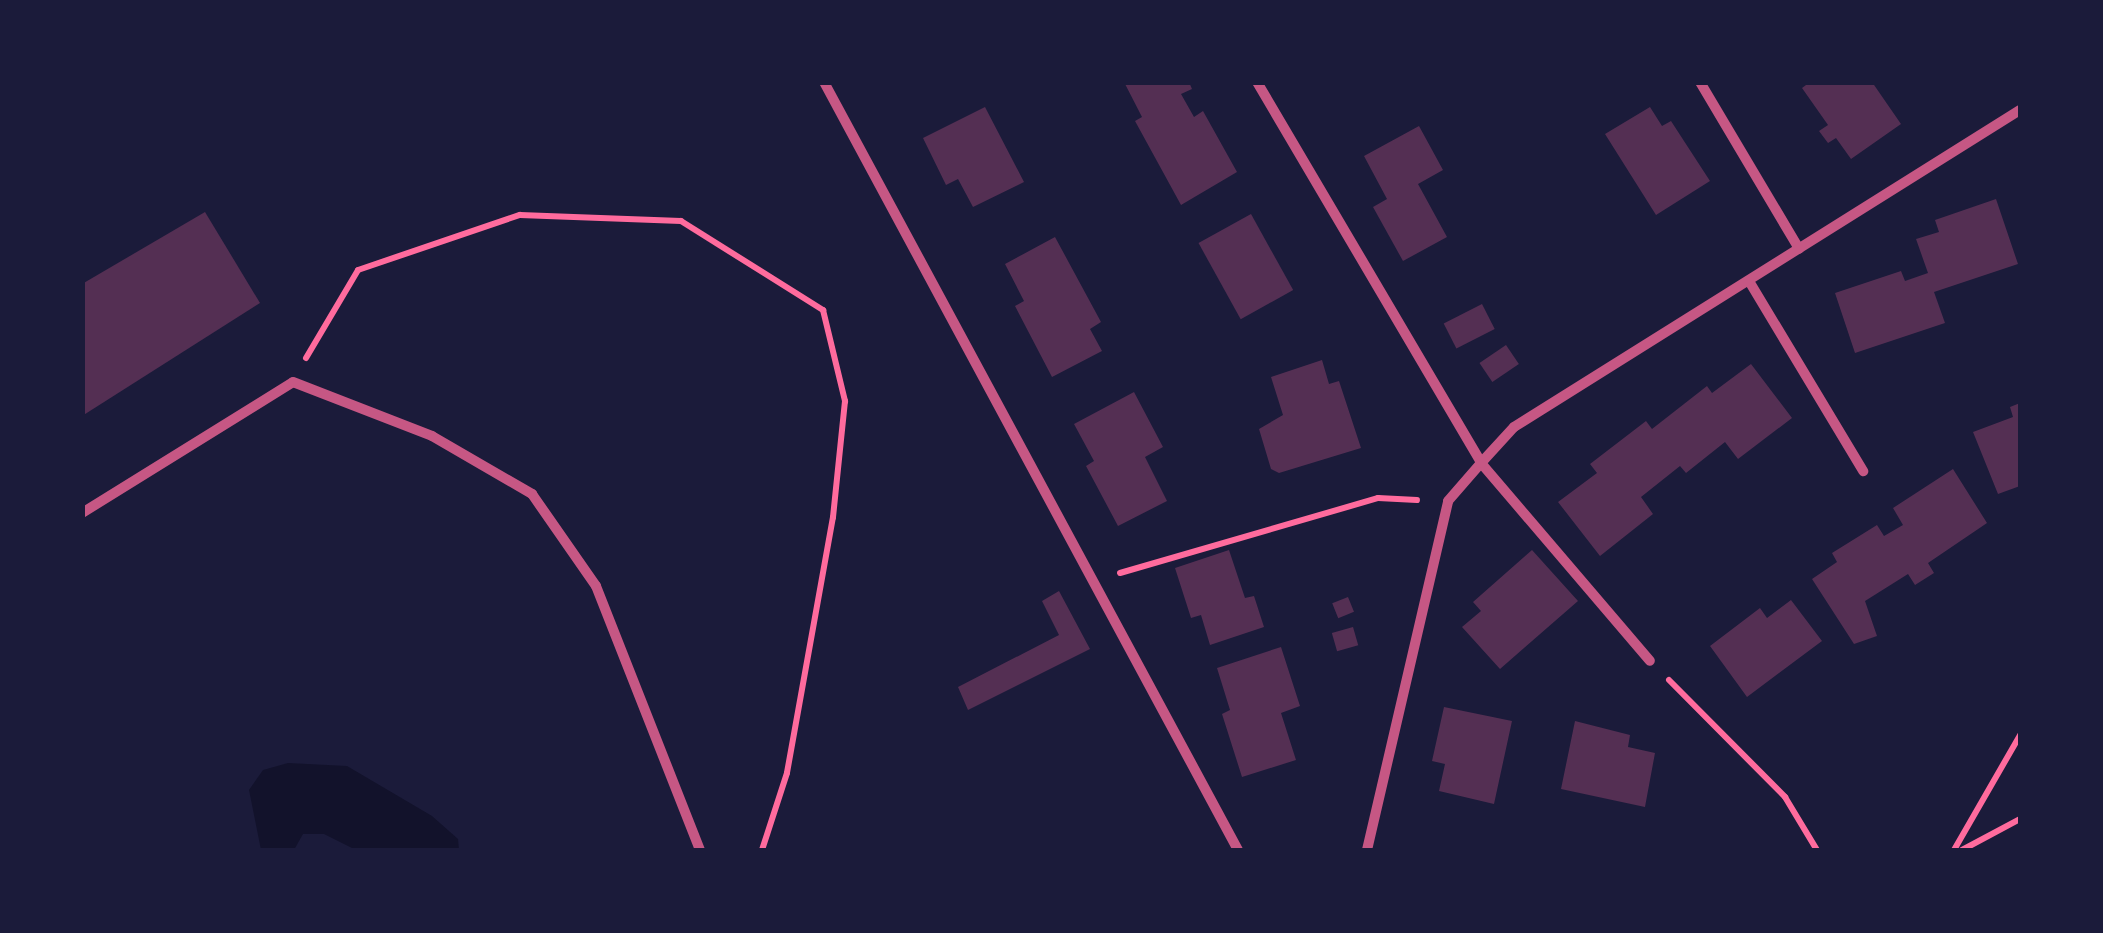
<!DOCTYPE html>
<html>
<head>
<meta charset="utf-8">
<style>
	body { margin:0 }
	#map { position:relative; width:2103px; height:933px; overflow:hidden; background:#1b1b3a; font-family:Ubuntu,sans-serif }
	div>[style] { position:absolute }
	[style*='--x'] { left:calc(var(--x)*1px); top:calc(var(--y)*1px); width:calc(var(--w)*1px); rotate:calc(var(--a)*1deg) }
	.water>* { inset:0; background:#12122b }
	.building>* { inset:0; background:#542f53; transform-origin:0 0 }
	.path>* { height:6px; margin:-3px; padding:0 3px; transform-origin:3px; border-radius:3px; background:#ff6b9d }
	.minor>* { height:10px; margin:-5px; padding:0 5px; transform-origin:5px; border-radius:5px; background:#c65784 }
	span { translate:-50% -50%; white-space:nowrap; text-align:center; line-height:1.15; -webkit-text-stroke:9px #1b1b3a; paint-order:stroke }
	.frame { position:absolute; inset:0; border:85px solid #1b1b3a; pointer-events:none }
</style>
</head>
<body>
<div id="map">
	<div class="water">
		<i style="clip-path:polygon(288px 763px,347px 766px,432px 816px,458px 839px,459px 850px,356px 850px,324px 834px,303px 834px,294px 850px,261px 850px,249px 790px,263px 770px)"></i>
	</div>
	<div class="building">
		<i style="clip-path:polygon(1124px 82px,1189px 82px,1192px 89px,1181px 94px,1194px 117px,1203px 111px,1237px 172px,1181px 205px,1135px 121px,1142px 117px)"></i>
		<i style="clip-path:polygon(1810px 82px,1872px 82px,1901px 124px,1851px 159px,1836px 138px,1828px 143px,1819px 131px,1828px 125px,1802px 88px)"></i>
		<i style="clip-path:polygon(985px 107px,1024px 182px,973px 207px,958px 179px,946px 185px,923px 138px)"></i>
		<i style="clip-path:polygon(1650px 107px,1662px 126px,1671px 121px,1710px 181px,1656px 215px,1605px 134px)"></i>
		<i style="clip-path:polygon(1419px 126px,1443px 170px,1418px 184px,1447px 237px,1403px 261px,1373px 207px,1387px 199px,1364px 156px)"></i>
		<i style="clip-path:polygon(1996px 199px,2018px 264px,1934px 292px,1945px 323px,1855px 353px,1835px 293px,1901px 271px,1905px 281px,1928px 273px,1916px 239px,1939px 232px,1935px 220px)"></i>
		<i style="clip-path:polygon(205px 212px,260px 303px,82px 416px,82px 284px)"></i>
		<i style="left:1251px;top:214px;width:87px;height:60px;rotate:61deg"></i>
		<i style="clip-path:polygon(1055px 237px,1101px 322px,1090px 329px,1102px 351px,1052px 377px,1015px 306px,1024px 301px,1005px 264px)"></i>
		<i style="left:1482px;top:304px;width:28px;height:43px;rotate:63deg"></i>
		<i style="left:1506px;top:345px;width:23px;height:32px;rotate:56deg"></i>
		<i style="clip-path:polygon(1322px 360px,1329px 384px,1339px 381px,1361px 448px,1279px 473px,1271px 469px,1259px 429px,1283px 415px,1271px 377px)"></i>
		<i style="clip-path:polygon(1751px 364px,1792px 418px,1738px 459px,1725px 442px,1686px 473px,1680px 466px,1641px 497px,1653px 514px,1600px 556px,1558px 502px,1597px 473px,1590px 464px,1646px 421px,1652px 429px,1707px 386px,1712px 393px)"></i>
		<i style="clip-path:polygon(1134px 392px,1163px 447px,1145px 457px,1167px 501px,1118px 526px,1086px 466px,1094px 461px,1074px 424px)"></i>
		<i style="clip-path:polygon(2020px 403px,2020px 486px,1998px 494px,1973px 432px,2013px 417px,2010px 407px)"></i>
		<i style="clip-path:polygon(1953px 469px,1987px 523px,1928px 563px,1934px 573px,1915px 585px,1908px 574px,1865px 601px,1877px 636px,1854px 644px,1812px 579px,1837px 562px,1832px 553px,1877px 525px,1884px 536px,1903px 525px,1893px 508px)"></i>
		<i style="clip-path:polygon(1229px 550px,1245px 598px,1254px 596px,1264px 627px,1210px 645px,1201px 615px,1191px 618px,1175px 568px)"></i>
		<i style="clip-path:polygon(1532px 550px,1578px 601px,1500px 669px,1462px 627px,1481px 611px,1473px 602px)"></i>
		<i style="clip-path:polygon(1059px 591px,1090px 649px,968px 710px,958px 687px,1059px 635px,1042px 601px)"></i>
		<i style="left:1348px;top:597px;width:16px;height:17px;rotate:68deg"></i>
		<i style="clip-path:polygon(1791px 600px,1822px 641px,1747px 697px,1710px 646px,1760px 608px,1767px 618px)"></i>
		<i style="left:1353px;top:627px;width:19px;height:22px;rotate:74deg"></i>
		<i style="clip-path:polygon(1281px 647px,1300px 706px,1281px 713px,1296px 760px,1242px 777px,1222px 714px,1230px 710px,1217px 668px)"></i>
		<i style="clip-path:polygon(1444px 707px,1512px 721px,1494px 804px,1439px 791px,1445px 764px,1432px 761px)"></i>
		<i style="clip-path:polygon(1575px 721px,1630px 735px,1628px 747px,1655px 753px,1645px 807px,1561px 789px)"></i>
	</div>
	<div class="path">
		<i style="--x:306;--y:358;--w:102;--a:-59.4"></i>
		<i style="--x:358;--y:270;--w:171;--a:-18.8"></i>
		<i style="--x:520;--y:215;--w:161;--a:2.1"></i>
		<i style="--x:681;--y:221;--w:168;--a:32.1"></i>
		<i style="--x:823;--y:310;--w:94;--a:76.4"></i>
		<i style="--x:845;--y:401;--w:117;--a:95.9"></i>
		<i style="--x:833;--y:517;--w:260;--a:100.2"></i>
		<i style="--x:787;--y:773;--w:81;--a:108"></i>
		<i style="--x:1120;--y:573;--w:269;--a:-16.2"></i>
		<i style="--x:1378;--y:498;--w:39;--a:3"></i>
		<i style="--x:1669;--y:680;--w:165;--a:45.2"></i>
		<i style="--x:1785;--y:797;--w:62;--a:58.9"></i>
		<i style="--x:1954;--y:850;--w:133;--a:-60.1"></i>
		<i style="--x:1962;--y:850;--w:66;--a:-28.1"></i>
	</div>
	<div class="minor">
		<i style="--x:824;--y:82;--w:872;--a:61.67"></i>
		<i style="--x:1257;--y:82;--w:442;--a:59.5"></i>
		<i style="--x:1481;--y:463;--w:260;--a:49.5"></i>
		<i style="--x:1700;--y:82;--w:194;--a:59.3"></i>
		<i style="--x:1749;--y:281;--w:222;--a:59"></i>
		<i style="--x:82;--y:513;--w:248;--a:-31.8"></i>
		<i style="--x:293;--y:382;--w:149;--a:21.2"></i>
		<i style="--x:432;--y:436;--w:116;--a:30.1"></i>
		<i style="--x:532;--y:494;--w:112;--a:55.2"></i>
		<i style="--x:596;--y:586;--w:284;--a:68.5"></i>
		<i style="--x:1367;--y:850;--w:358;--a:-76.9"></i>
		<i style="--x:1448;--y:501;--w:50;--a:-49"></i>
		<i style="--x:1481;--y:463;--w:49;--a:-47.5"></i>
		<i style="--x:1514;--y:427;--w:597;--a:-32.07"></i>
	</div>
	<div class="frame"></div>
</div>
</body>
</html>
